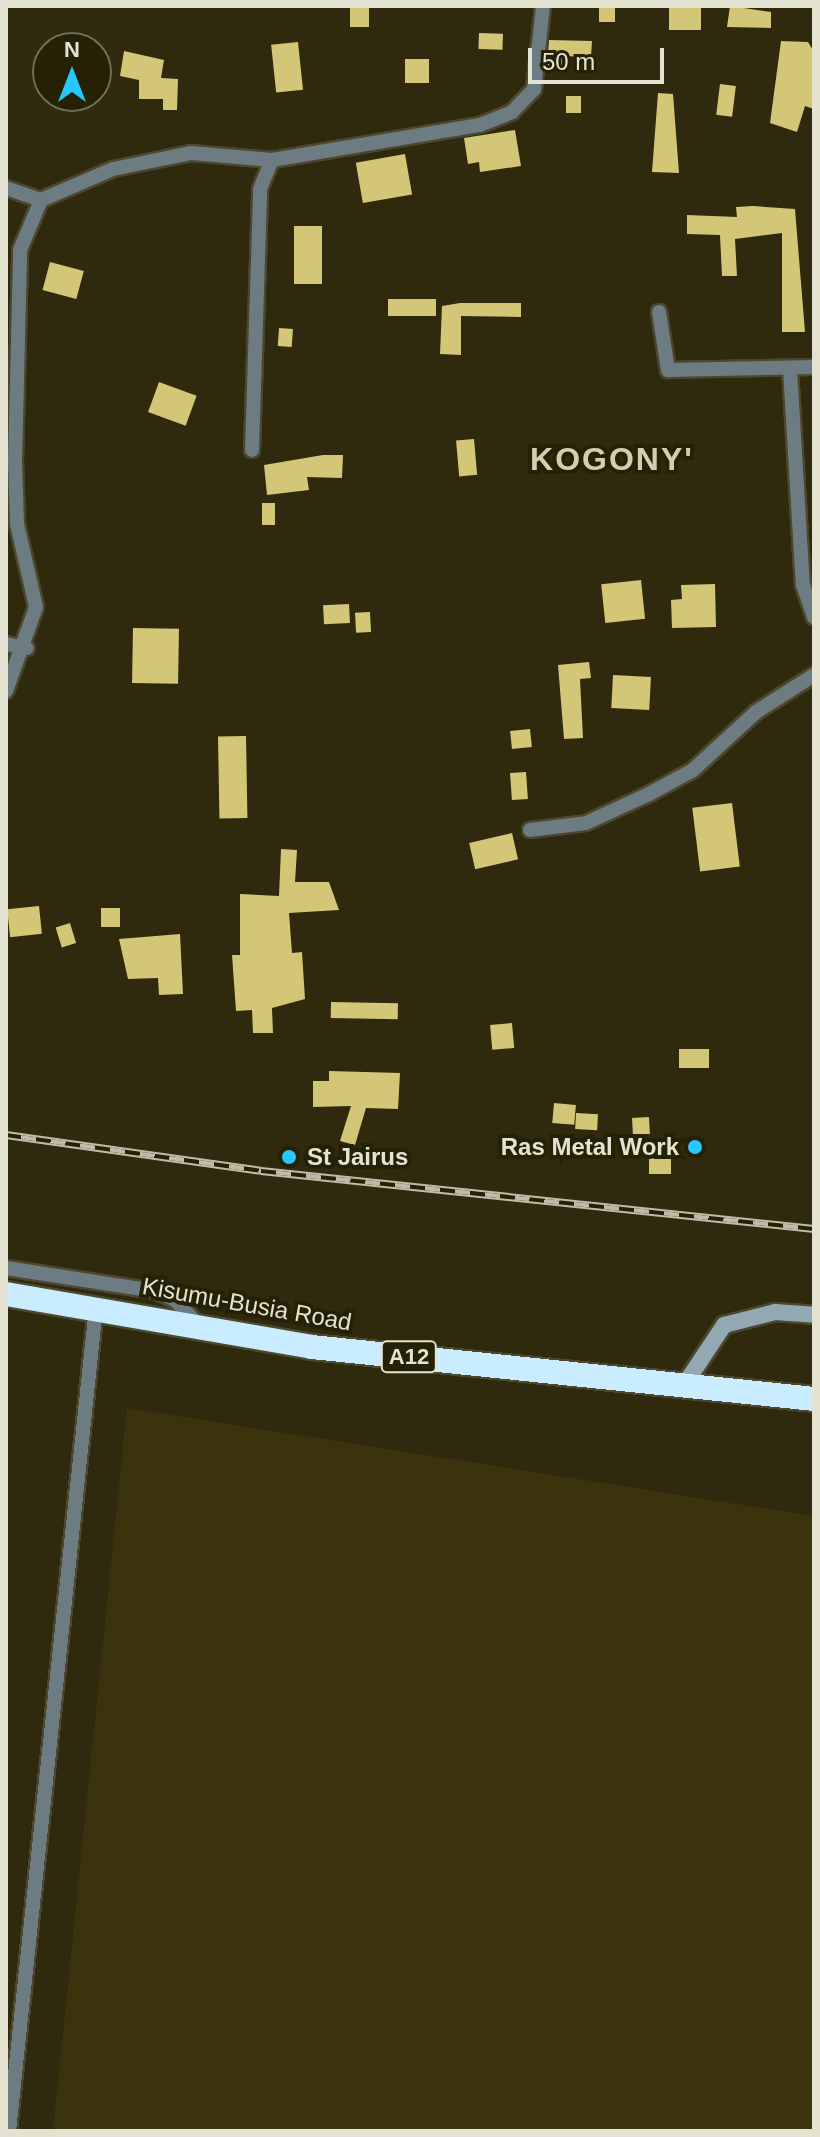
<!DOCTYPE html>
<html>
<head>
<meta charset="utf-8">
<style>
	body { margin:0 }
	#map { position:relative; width:820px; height:2137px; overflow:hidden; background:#2f2a0e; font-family:Arial,sans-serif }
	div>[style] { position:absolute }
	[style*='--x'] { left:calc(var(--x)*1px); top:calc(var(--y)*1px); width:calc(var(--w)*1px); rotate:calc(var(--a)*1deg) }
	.built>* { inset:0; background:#3a330e }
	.building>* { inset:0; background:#d3c676; transform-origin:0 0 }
	.roads { filter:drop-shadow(2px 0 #4c472d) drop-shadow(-2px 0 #4c472d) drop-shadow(0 2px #4c472d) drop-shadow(0 -2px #4c472d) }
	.street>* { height:14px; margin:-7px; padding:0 7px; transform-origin:7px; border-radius:7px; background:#6d7b82 }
	.secondary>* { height:16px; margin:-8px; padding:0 8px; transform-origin:8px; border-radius:8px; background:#92a9b4 }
	.highway>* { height:24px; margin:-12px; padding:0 12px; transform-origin:12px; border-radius:12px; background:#c9edfe }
	.rail>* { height:8px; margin-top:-4px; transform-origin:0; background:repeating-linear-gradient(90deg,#252105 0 15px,#bebca9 0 30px); box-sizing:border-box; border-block:2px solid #bebca9 }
	.dots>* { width:22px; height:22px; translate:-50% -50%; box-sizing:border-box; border:4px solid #252105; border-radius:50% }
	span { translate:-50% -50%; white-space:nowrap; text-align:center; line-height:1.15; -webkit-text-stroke:8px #252105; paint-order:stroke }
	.shield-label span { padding:2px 6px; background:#252105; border:2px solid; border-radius:6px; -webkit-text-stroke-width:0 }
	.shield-label { font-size:22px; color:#e4e2d1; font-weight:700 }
	.poi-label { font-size:24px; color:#e4e2d1; font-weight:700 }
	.right { translate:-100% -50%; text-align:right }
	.left { translate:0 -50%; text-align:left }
	.street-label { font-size:24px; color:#e4e2d1 }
	.district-label { font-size:32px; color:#d4ceae; font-weight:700; letter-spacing:2px }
	.frame { position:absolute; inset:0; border:8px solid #e4e2d1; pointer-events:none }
	.north { position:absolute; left:32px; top:32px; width:80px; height:80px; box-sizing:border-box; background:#252105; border:2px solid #716e57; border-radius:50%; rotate:0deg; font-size:22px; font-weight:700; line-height:32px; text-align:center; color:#e4e2d1 }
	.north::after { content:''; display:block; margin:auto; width:28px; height:36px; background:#28c8ff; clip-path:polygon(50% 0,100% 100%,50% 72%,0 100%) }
	.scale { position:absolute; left:528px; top:48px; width:136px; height:36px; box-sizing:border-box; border:4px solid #e4e2d1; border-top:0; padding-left:10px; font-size:24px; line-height:28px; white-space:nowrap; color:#e4e2d1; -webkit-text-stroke:6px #252105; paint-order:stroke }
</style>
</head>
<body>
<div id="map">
	<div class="built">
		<i style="clip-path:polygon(127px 1408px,814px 1516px,814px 2131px,53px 2131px)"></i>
	</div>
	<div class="building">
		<i style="left:350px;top:6px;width:19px;height:21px"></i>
		<i style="left:599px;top:6px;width:16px;height:16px"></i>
		<i style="left:669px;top:6px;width:32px;height:24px"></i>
		<i style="clip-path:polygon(730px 6px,771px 12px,771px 28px,727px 27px)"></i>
		<i style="left:479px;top:33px;width:24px;height:16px;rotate:2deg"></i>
		<i style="clip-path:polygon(549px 40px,592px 41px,591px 57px,562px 56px,562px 67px,547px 67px)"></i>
		<i style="clip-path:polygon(781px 41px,808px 42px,814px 52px,814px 109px,805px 106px,797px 132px,770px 123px)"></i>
		<i style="left:298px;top:42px;width:48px;height:27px;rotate:84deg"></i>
		<i style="clip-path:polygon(124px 51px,164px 60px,161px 78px,178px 79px,177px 110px,163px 110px,163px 99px,139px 99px,139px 80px,120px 76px)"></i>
		<i style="left:405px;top:59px;width:24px;height:24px"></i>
		<i style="left:720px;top:84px;width:16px;height:31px;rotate:7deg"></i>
		<i style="clip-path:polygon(658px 93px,673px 94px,679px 173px,652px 172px)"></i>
		<i style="left:566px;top:96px;width:15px;height:17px"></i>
		<i style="clip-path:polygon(515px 130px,521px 166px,480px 172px,479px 162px,468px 164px,464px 138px)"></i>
		<i style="left:405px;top:154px;width:41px;height:50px;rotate:80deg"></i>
		<i style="clip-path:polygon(753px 206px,795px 209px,805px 332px,782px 332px,782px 233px,735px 239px,737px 276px,722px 276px,720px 235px,687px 234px,687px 215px,737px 217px,736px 207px)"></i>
		<i style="left:294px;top:226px;width:28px;height:58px"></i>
		<i style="left:50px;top:262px;width:35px;height:29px;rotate:15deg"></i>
		<i style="left:436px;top:299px;width:17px;height:48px;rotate:90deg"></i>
		<i style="clip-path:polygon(460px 303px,521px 303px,521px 317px,461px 316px,461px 355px,440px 354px,442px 306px)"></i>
		<i style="left:279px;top:328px;width:14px;height:18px;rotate:4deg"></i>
		<i style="left:159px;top:382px;width:40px;height:32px;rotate:20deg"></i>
		<i style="left:474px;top:439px;width:36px;height:18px;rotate:85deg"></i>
		<i style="clip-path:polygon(323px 455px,343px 455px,342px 478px,307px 477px,309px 490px,267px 495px,264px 465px)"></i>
		<i style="left:262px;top:503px;width:13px;height:22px"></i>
		<i style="left:641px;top:580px;width:39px;height:40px;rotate:84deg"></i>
		<i style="clip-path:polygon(715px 584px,716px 627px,672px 628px,671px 600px,682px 599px,681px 585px)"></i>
		<i style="left:349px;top:604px;width:19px;height:26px;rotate:87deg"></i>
		<i style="left:370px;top:612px;width:20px;height:15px;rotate:87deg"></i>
		<i style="left:133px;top:628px;width:46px;height:55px;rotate:1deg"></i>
		<i style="clip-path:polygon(589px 662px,591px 678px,580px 679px,583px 738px,564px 739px,558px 665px)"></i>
		<i style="left:613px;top:675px;width:38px;height:33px;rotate:3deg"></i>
		<i style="left:530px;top:729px;width:18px;height:20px;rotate:84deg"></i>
		<i style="left:246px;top:736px;width:82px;height:28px;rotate:89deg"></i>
		<i style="left:526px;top:772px;width:27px;height:16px;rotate:86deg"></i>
		<i style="left:732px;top:803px;width:64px;height:40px;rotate:83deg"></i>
		<i style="left:512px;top:833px;width:27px;height:44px;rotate:77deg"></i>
		<i style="clip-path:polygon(281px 849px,297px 850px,295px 882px,329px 882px,339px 910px,289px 913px,292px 953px,302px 952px,305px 999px,272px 1008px,273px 1033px,253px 1033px,252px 1010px,236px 1011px,232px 955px,240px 955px,240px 894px,279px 896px)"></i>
		<i style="left:39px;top:906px;width:28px;height:32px;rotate:84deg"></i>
		<i style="left:101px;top:908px;width:19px;height:19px"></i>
		<i style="left:70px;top:923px;width:21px;height:15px;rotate:73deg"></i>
		<i style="clip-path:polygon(180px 934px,183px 994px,159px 995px,158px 978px,128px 979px,119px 939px)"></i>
		<i style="left:331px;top:1002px;width:67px;height:16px;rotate:1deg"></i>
		<i style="left:512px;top:1023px;width:25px;height:22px;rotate:85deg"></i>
		<i style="left:679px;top:1049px;width:30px;height:19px"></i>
		<i style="clip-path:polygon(329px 1071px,400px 1073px,398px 1109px,366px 1108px,355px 1145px,340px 1141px,351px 1106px,313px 1107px,313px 1081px,329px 1081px)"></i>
		<i style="left:554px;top:1103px;width:22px;height:20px;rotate:5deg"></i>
		<i style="left:576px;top:1113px;width:22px;height:16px;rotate:3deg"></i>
		<i style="left:649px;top:1117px;width:17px;height:17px;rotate:87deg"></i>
		<i style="left:649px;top:1157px;width:22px;height:17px"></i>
	</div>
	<div class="roads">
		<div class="street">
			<i style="--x:6;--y:188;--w:37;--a:19"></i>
			<i style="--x:41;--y:200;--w:78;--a:-23.3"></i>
			<i style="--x:113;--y:169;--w:80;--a:-11.6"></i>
			<i style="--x:191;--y:153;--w:81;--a:4.9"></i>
			<i style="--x:272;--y:160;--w:211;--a:-9.6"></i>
			<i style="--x:480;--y:125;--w:35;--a:-22"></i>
			<i style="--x:512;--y:112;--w:32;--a:-46"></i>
			<i style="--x:534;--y:89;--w:83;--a:-83.8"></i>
			<i style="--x:659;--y:312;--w:59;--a:81.2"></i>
			<i style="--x:668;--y:370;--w:146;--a:-1.2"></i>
			<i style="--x:790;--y:369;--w:216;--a:86.6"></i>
			<i style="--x:803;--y:585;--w:34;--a:71"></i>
			<i style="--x:252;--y:450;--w:261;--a:-88.2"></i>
			<i style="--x:260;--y:189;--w:31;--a:-68"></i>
			<i style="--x:6;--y:644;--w:21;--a:11"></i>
			<i style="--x:6;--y:691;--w:89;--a:-70.3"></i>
			<i style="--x:36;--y:607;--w:85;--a:-102.9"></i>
			<i style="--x:17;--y:524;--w:62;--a:-91.8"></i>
			<i style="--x:15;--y:462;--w:212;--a:-88.6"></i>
			<i style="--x:20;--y:250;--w:54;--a:-67.2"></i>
			<i style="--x:530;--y:830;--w:56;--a:-7.1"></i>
			<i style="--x:586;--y:823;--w:69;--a:-24.7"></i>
			<i style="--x:649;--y:794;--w:50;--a:-28.6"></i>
			<i style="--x:693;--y:770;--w:86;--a:-42.6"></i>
			<i style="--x:756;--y:712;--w:69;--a:-32.5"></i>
			<i style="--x:6;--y:1268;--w:151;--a:8.8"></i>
			<i style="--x:155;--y:1291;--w:22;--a:24"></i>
			<i style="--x:175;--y:1300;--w:33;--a:47"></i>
			<i style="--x:9;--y:2131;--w:829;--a:-83.97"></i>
		</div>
		<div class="secondary">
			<i style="--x:685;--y:1384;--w:71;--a:-56.5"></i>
			<i style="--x:724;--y:1325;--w:53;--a:-14.3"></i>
			<i style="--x:775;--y:1312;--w:39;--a:4"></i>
		</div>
		<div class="highway">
			<i style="--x:6;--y:1294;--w:311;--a:9.8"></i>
			<i style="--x:312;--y:1347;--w:505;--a:5.91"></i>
		</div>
	</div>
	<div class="rail">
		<i style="--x:6;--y:1135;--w:258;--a:8"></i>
		<i style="--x:261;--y:1171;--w:556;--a:5.99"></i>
	</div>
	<div class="dots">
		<i style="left:695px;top:1147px;background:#28c8ff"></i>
		<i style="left:289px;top:1157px;background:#28c8ff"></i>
	</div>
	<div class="shield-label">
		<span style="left:409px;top:1357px">A12</span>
	</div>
	<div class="poi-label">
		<span class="right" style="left:679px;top:1147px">Ras Metal Work</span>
		<span class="left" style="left:307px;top:1157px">St Jairus</span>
	</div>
	<div class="street-label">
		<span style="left:247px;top:1304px;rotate:10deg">Kisumu-Busia Road</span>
	</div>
	<div class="district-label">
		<span style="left:612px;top:459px">KOGONY'</span>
	</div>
	<div class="frame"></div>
	<div class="north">N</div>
	<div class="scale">50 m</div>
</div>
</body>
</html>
